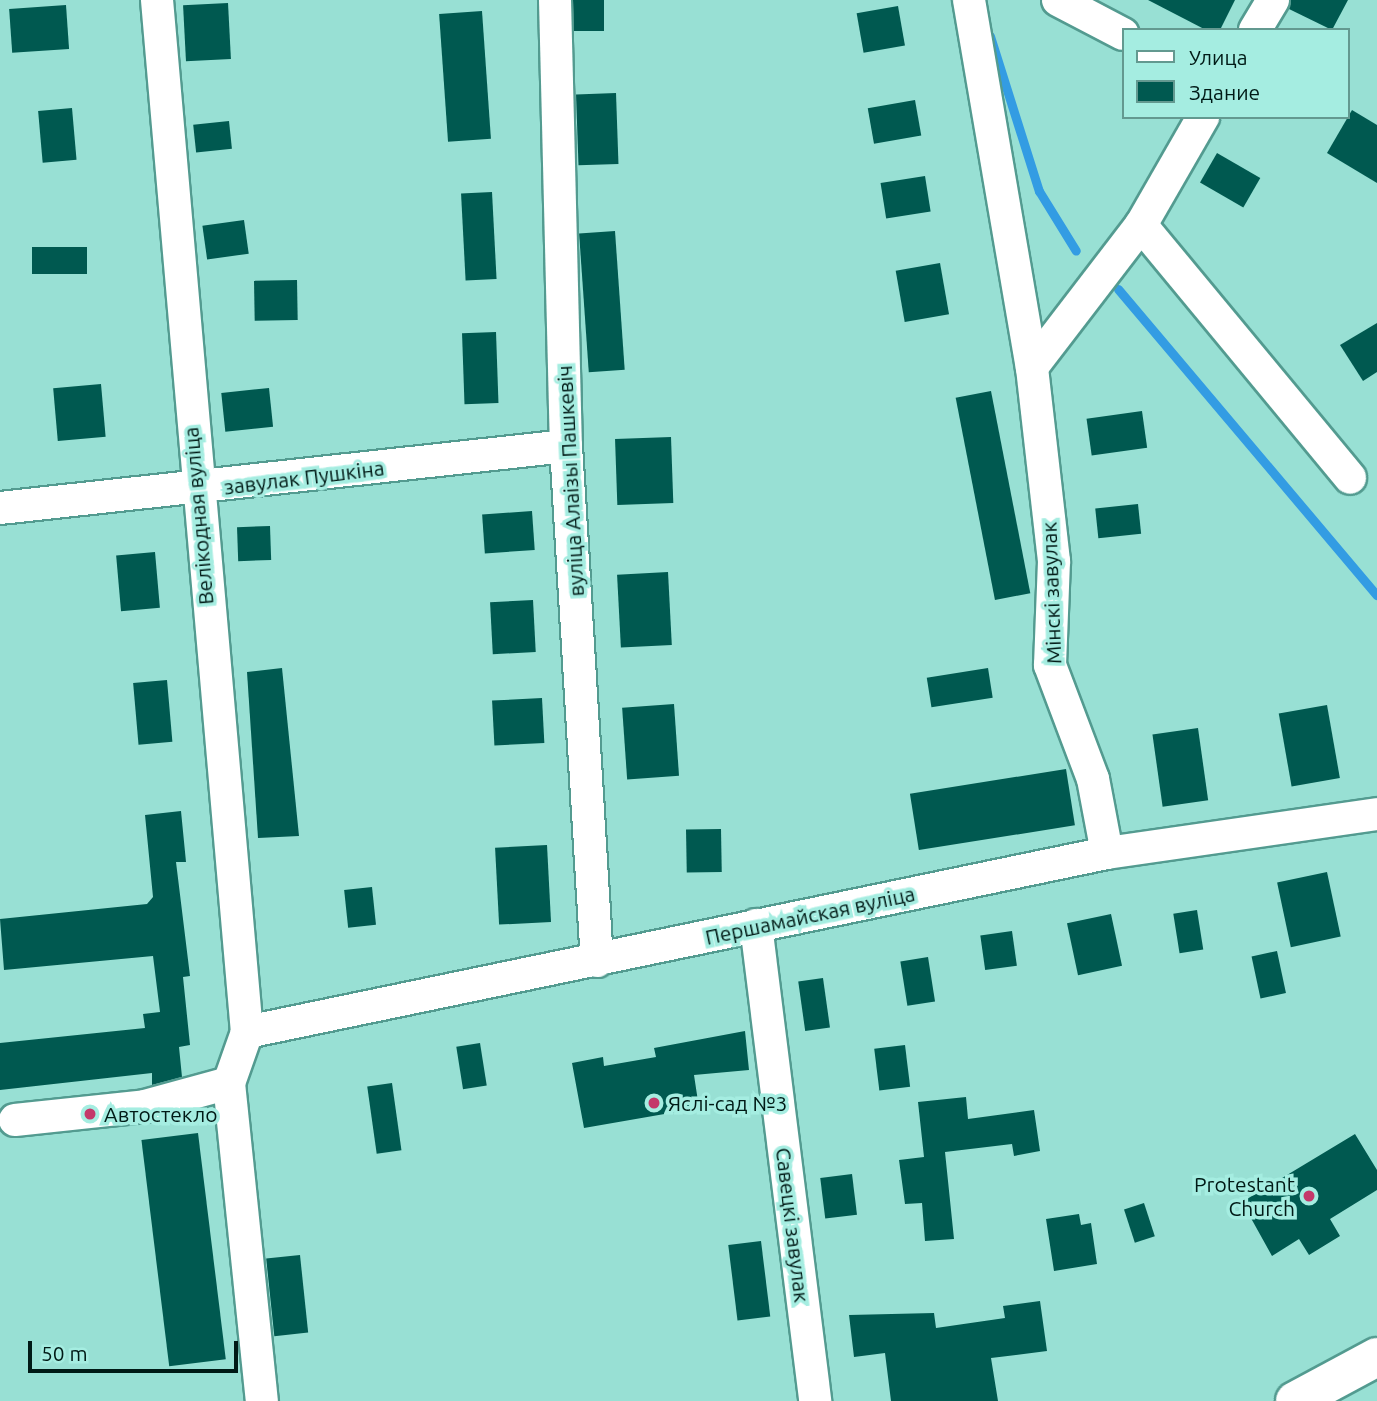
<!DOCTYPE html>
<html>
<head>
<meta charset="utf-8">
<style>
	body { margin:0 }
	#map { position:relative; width:1377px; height:1401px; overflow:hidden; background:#98e0d4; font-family:Ubuntu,sans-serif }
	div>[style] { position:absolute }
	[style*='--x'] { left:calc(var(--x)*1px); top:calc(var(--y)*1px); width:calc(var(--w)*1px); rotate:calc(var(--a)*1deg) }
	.stream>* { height:9px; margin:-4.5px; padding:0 4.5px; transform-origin:4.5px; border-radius:4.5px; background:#339ce3 }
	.building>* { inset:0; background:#005950; transform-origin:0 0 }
	.roads { filter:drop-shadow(2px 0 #539b90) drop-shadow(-2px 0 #539b90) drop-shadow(0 2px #539b90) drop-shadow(0 -2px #539b90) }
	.minor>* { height:32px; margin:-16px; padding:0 16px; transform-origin:16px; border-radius:16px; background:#fff }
	.major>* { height:38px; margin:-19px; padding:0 19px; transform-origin:19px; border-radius:19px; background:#fff }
	.dots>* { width:19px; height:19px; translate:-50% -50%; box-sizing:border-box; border:4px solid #a5ede1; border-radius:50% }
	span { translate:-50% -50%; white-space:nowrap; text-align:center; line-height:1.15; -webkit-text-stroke:7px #a5ede1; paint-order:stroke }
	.street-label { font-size:21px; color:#001a16 }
	.poi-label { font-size:21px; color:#001a16 }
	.left { translate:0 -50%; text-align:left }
	.right { translate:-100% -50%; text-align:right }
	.legend { position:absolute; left:1122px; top:28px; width:228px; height:91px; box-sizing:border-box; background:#a5ede1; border:2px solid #639990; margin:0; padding:9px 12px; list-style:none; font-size:21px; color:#001a16 }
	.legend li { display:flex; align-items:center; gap:14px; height:35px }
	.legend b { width:35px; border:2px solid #639990 }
	.scale { position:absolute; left:28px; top:1341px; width:210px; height:32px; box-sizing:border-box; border:4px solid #001a16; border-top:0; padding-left:9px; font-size:21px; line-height:24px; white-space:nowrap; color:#001a16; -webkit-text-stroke:5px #a5ede1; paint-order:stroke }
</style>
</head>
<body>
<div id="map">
	<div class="stream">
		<i style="--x:990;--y:36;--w:163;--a:72.5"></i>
		<i style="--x:1039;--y:191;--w:70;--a:58.3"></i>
		<i style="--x:1118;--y:289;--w:401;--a:49.8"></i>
	</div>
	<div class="building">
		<i style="left:573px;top:0;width:31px;height:31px"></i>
		<i style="clip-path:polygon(1148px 0,1235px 0,1220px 30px,1206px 30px)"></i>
		<i style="clip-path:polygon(1291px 0,1348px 0,1332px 30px,1289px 9px)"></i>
		<i style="left:228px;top:3px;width:56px;height:45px;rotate:87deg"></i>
		<i style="left:66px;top:5px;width:44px;height:57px;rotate:86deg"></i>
		<i style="left:898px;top:6px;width:40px;height:42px;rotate:80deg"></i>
		<i style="left:482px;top:11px;width:128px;height:43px;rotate:86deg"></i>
		<i style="left:616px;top:93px;width:71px;height:40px;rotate:88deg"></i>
		<i style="left:915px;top:100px;width:36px;height:48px;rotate:80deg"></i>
		<i style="left:72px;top:108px;width:52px;height:34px;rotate:85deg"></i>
		<i style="clip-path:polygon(1352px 110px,1377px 125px,1377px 183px,1327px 153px)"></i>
		<i style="left:229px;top:121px;width:28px;height:36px;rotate:84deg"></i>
		<i style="left:1217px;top:153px;width:50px;height:34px;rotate:30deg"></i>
		<i style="left:925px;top:176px;width:36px;height:45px;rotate:81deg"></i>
		<i style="left:492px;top:192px;width:87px;height:31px;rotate:87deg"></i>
		<i style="left:244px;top:220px;width:34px;height:42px;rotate:82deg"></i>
		<i style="left:615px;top:231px;width:139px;height:36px;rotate:86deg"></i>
		<i style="left:87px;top:247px;width:27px;height:55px;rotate:90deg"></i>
		<i style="left:940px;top:263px;width:52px;height:45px;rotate:80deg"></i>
		<i style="left:297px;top:280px;width:40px;height:43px;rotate:89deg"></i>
		<i style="clip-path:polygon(1377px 323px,1377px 372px,1363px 381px,1340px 345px)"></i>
		<i style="left:496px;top:332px;width:71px;height:34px;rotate:88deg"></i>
		<i style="left:101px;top:384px;width:53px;height:48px;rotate:85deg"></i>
		<i style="left:269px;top:388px;width:39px;height:48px;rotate:84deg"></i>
		<i style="left:991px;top:391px;width:206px;height:36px;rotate:79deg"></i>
		<i style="left:1142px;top:411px;width:37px;height:56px;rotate:82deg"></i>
		<i style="left:671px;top:437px;width:66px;height:56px;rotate:88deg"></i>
		<i style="left:1138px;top:504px;width:30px;height:43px;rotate:84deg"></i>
		<i style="left:532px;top:511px;width:39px;height:50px;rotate:86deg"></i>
		<i style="left:270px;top:526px;width:34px;height:33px;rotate:88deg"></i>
		<i style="left:155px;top:552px;width:56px;height:39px;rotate:85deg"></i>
		<i style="left:668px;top:572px;width:73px;height:51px;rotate:87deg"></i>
		<i style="left:533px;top:600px;width:52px;height:43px;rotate:87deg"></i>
		<i style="clip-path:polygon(282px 668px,299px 836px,258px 838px,247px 672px)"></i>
		<i style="left:988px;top:668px;width:30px;height:62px;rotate:81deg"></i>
		<i style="left:167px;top:680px;width:62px;height:34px;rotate:85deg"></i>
		<i style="left:542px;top:698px;width:45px;height:50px;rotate:87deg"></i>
		<i style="left:674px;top:704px;width:72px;height:52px;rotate:86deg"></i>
		<i style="left:1327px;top:705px;width:74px;height:49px;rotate:80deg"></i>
		<i style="left:1198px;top:728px;width:73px;height:46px;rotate:82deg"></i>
		<i style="left:1066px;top:769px;width:57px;height:158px;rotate:81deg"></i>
		<i style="clip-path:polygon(181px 811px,186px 862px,176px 862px,190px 976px,183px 977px,190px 1045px,179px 1047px,182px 1077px,152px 1085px,152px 1073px,0 1090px,0 1043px,145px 1028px,143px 1014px,160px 1012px,153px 956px,4px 970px,0 919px,147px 904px,153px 897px,145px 815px)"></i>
		<i style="left:721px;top:829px;width:43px;height:35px;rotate:89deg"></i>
		<i style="left:547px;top:845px;width:77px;height:52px;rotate:87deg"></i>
		<i style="left:1327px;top:872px;width:66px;height:51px;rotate:78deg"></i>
		<i style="left:372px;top:887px;width:38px;height:28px;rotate:84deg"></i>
		<i style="left:1197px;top:910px;width:40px;height:24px;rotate:81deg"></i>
		<i style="left:1111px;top:914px;width:53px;height:45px;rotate:78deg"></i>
		<i style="left:1012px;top:931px;width:35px;height:32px;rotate:82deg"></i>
		<i style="left:1277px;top:951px;width:43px;height:26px;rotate:78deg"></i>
		<i style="left:928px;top:957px;width:45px;height:28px;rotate:81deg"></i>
		<i style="left:823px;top:978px;width:50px;height:25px;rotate:82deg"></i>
		<i style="clip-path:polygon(745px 1031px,749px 1070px,694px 1075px,699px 1108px,584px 1128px,572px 1063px,603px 1057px,604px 1066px,656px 1057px,654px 1048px)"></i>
		<i style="left:480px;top:1043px;width:43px;height:24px;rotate:81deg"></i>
		<i style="left:905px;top:1045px;width:42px;height:31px;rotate:83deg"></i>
		<i style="left:392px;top:1083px;width:68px;height:25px;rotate:82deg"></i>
		<i style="clip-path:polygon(966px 1097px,968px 1119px,1034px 1110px,1040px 1151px,1014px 1156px,1012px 1144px,945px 1152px,954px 1239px,925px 1241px,922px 1203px,905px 1204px,899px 1160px,924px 1157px,918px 1102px)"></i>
		<i style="left:198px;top:1133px;width:228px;height:57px;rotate:83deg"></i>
		<i style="clip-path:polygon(1355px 1134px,1377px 1170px,1377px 1190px,1330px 1219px,1340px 1236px,1309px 1255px,1299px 1239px,1272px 1256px,1242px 1202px)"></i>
		<i style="left:852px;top:1174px;width:41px;height:32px;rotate:83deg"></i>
		<i style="left:1144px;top:1203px;width:35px;height:21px;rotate:72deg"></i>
		<i style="clip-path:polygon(1079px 1214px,1081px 1225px,1091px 1223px,1097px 1264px,1054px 1271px,1046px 1219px)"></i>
		<i style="left:761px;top:1241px;width:76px;height:33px;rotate:83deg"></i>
		<i style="left:300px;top:1255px;width:78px;height:34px;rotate:84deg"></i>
		<i style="clip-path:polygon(1040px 1301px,1047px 1351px,991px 1358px,998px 1401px,891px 1401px,885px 1353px,854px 1357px,849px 1315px,934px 1313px,936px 1328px,1005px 1318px,1003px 1306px)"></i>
	</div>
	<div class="roads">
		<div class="minor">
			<i style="--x:157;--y:0;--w:1036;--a:85.02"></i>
			<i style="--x:247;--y:1032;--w:54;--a:109.4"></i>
			<i style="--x:229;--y:1083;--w:320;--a:84.1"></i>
			<i style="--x:555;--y:0;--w:446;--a:88.6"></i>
			<i style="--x:566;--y:446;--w:516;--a:86.56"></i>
			<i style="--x:969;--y:0;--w:372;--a:80.3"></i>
			<i style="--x:1058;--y:0;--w:73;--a:27.6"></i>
			<i style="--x:1255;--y:30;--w:35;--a:-59"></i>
			<i style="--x:1141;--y:225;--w:328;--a:50.4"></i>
			<i style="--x:0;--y:508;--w:569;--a:-6.25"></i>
			<i style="--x:1107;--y:853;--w:75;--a:-100.7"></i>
			<i style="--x:1093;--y:779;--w:122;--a:-110.7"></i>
			<i style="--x:1050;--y:665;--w:104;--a:-87.8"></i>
			<i style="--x:1054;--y:561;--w:195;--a:-96.5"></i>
			<i style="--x:1032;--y:367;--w:179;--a:-52.5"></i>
			<i style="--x:1141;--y:225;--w:125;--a:-60.1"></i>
			<i style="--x:756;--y:925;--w:480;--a:82.9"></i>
			<i style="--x:247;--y:1032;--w:878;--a:-11.76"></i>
			<i style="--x:1107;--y:853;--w:273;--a:-8.2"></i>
			<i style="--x:15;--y:1120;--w:131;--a:-6.1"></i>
			<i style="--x:145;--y:1106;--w:87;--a:-15.3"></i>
		</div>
		<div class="major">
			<i style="--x:1295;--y:1401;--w:93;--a:-28.2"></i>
		</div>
	</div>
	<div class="dots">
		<i style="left:654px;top:1103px;background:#c4386a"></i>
		<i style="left:90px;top:1114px;background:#c4386a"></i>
		<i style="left:1309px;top:1196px;background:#c4386a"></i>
	</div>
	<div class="street-label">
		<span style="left:304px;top:477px;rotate:-7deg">завулак Пушкіна</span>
		<span style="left:570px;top:481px;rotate:-93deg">вуліца Алаізы Пашкевіч</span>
		<span style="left:198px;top:516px;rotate:-95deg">Велікодная вуліца</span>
		<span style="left:1051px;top:593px;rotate:-92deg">Мінскі завулак</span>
		<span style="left:810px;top:915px;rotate:-12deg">Першамайская вуліца</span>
		<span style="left:793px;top:1225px;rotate:83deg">Савецкі завулак</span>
	</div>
	<div class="poi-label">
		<span class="left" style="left:668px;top:1103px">Яслі-сад №3</span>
		<span class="left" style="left:104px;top:1114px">Автостекло</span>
		<span class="right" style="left:1295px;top:1196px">Protestant<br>Church</span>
	</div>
	<ul class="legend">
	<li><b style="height:9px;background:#fff"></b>Улица</li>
	<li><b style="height:19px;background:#005950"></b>Здание</li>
	</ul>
	<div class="scale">50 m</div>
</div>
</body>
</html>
